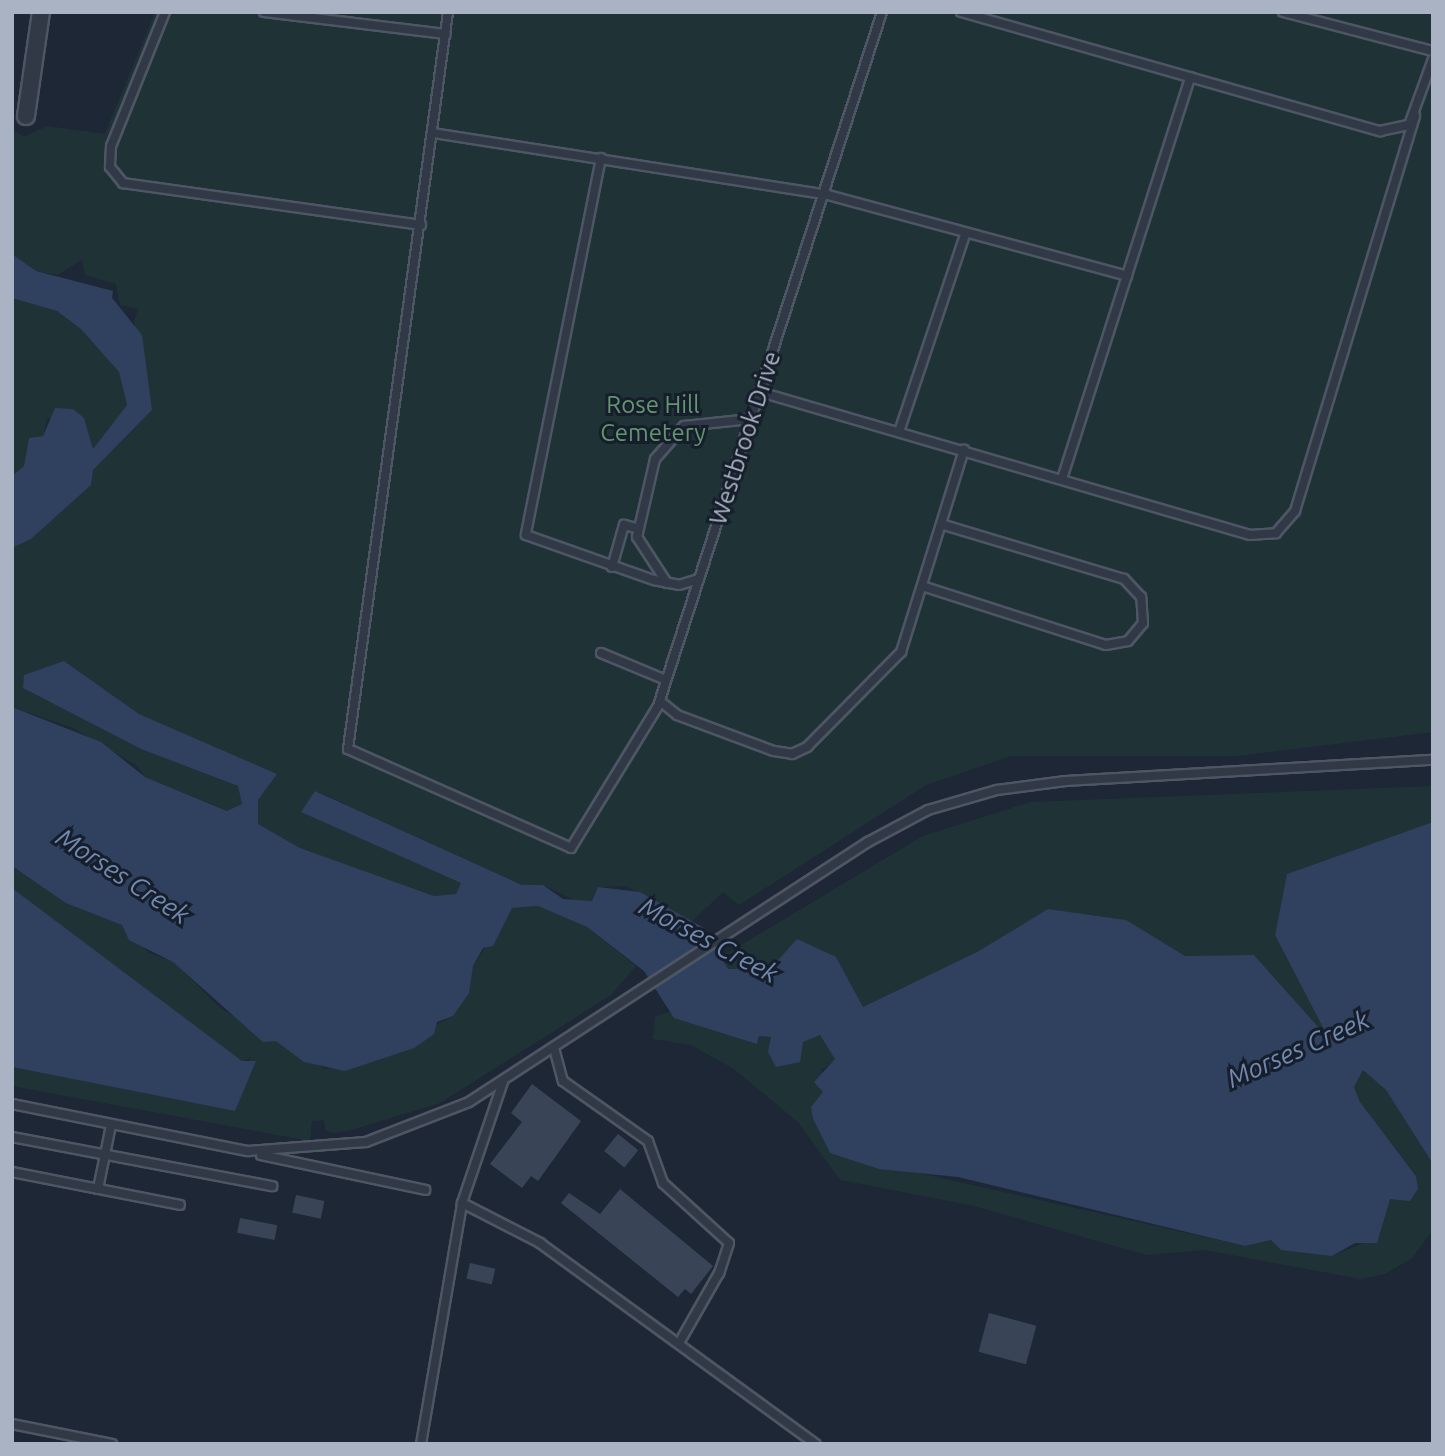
<!DOCTYPE html>
<html>
<head>
<meta charset="utf-8">
<style>
	body { margin:0 }
	#map { position:relative; width:1445px; height:1456px; overflow:hidden; background:#1e2736; font-family:Ubuntu,sans-serif }
	div>[style] { position:absolute }
	[style*='--x'] { left:calc(var(--x)*1px); top:calc(var(--y)*1px); width:calc(var(--w)*1px); rotate:calc(var(--a)*1deg) }
	.green>* { inset:0; background:#1f3337 }
	.water>* { inset:0; background:#2f415f }
	.building>* { inset:0; background:#394557; transform-origin:0 0 }
	.roads { filter:drop-shadow(2px 0 #4e5665) drop-shadow(-2px 0 #4e5665) drop-shadow(0 2px #4e5665) drop-shadow(0 -2px #4e5665) }
	.lane>* { height:8px; margin:-4px; padding:0 4px; transform-origin:4px; border-radius:4px; background:#313946 }
	.street>* { height:16px; margin:-8px; padding:0 8px; transform-origin:8px; border-radius:8px; background:#313946 }
	span { translate:-50% -50%; white-space:nowrap; text-align:center; line-height:1.15; -webkit-text-stroke:6px #171e2b; paint-order:stroke }
	.park-label { font-size:24px; color:#629570 }
	.street-label { font-size:24px; color:#aab3c4 }
	.water-label { font-size:26px; color:#7188af; font-style:italic }
	.frame { position:absolute; inset:0; border:14px solid #aab3c4; pointer-events:none }
</style>
</head>
<body>
<div id="map">
	<div class="green">
		<i style="clip-path:polygon(155px 12px,1433px 12px,1433px 732px,1237px 756px,1011px 756px,926px 785px,739px 905px,723px 892px,691px 922px,626px 886px,598px 887px,592px 901px,579px 902px,543px 885px,522px 885px,316px 791px,302px 812px,461px 883px,456px 894px,434px 896px,300px 848px,258px 824px,258px 800px,277px 774px,139px 714px,64px 661px,25px 675px,23px 688px,141px 749px,238px 786px,242px 804px,228px 811px,145px 777px,136px 765px,73px 728px,12px 707px,12px 548px,31px 539px,91px 485px,93px 470px,152px 410px,134px 322px,138px 309px,120px 305px,116px 284px,85px 275px,82px 260px,57px 275px,36px 271px,12px 254px,12px 129px,24px 137px,47px 126px,105px 134px)"></i>
		<i style="clip-path:polygon(12px 298px,57px 311px,81px 329px,119px 372px,127px 405px,93px 449px,84px 418px,47px 418px,43px 436px,29px 438px,24px 466px,12px 476px)"></i>
		<i style="clip-path:polygon(1433px 786px,1433px 822px,1287px 874px,1275px 935px,1332px 1042px,1254px 955px,1185px 956px,1125px 920px,1048px 909px,977px 952px,863px 1007px,836px 957px,728px 969px,721px 957px,923px 836px,1031px 802px)"></i>
		<i style="clip-path:polygon(12px 866px,66px 902px,122px 925px,149px 953px,174px 962px,220px 1008px,325px 1069px,363px 1064px,453px 1016px,473px 966px,512px 908px,538px 906px,587px 927px,636px 966px,611px 995px,440px 1103px,351px 1130px,334px 1133px,326px 1131px,324px 1120px,312px 1121px,310px 1141px,12px 1086px,12px 1067px,235px 1111px,251px 1057px,242px 1062px,12px 888px)"></i>
		<i style="clip-path:polygon(674px 1010px,757px 1043px,759px 1036px,803px 1042px,819px 1035px,831px 1045px,835px 1060px,821px 1070px,824px 1092px,813px 1119px,830px 1153px,1245px 1246px,1271px 1240px,1332px 1256px,1368px 1241px,1390px 1199px,1418px 1189px,1416px 1175px,1360px 1102px,1354px 1087px,1363px 1070px,1386px 1090px,1433px 1164px,1433px 1230px,1412px 1258px,1385px 1274px,1361px 1279px,1204px 1250px,1147px 1255px,970px 1205px,840px 1180px,799px 1123px,734px 1069px,691px 1045px,653px 1039px,655px 1017px)"></i>
	</div>
	<div class="water">
		<i style="clip-path:polygon(12px 254px,36px 271px,113px 291px,112px 298px,142px 335px,152px 410px,93px 470px,91px 485px,31px 539px,12px 548px,12px 476px,24px 466px,29px 438px,43px 436px,55px 408px,73px 409px,84px 418px,93px 449px,127px 405px,119px 372px,81px 329px,57px 311px,12px 298px)"></i>
		<i style="clip-path:polygon(64px 661px,139px 714px,277px 774px,258px 800px,258px 824px,300px 848px,434px 896px,456px 894px,461px 883px,301px 812px,315px 791px,522px 885px,543px 885px,563px 899px,592px 901px,598px 887px,640px 892px,704px 928px,728px 969px,772px 967px,797px 939px,836px 957px,863px 1007px,977px 952px,1048px 909px,1126px 920px,1185px 956px,1254px 955px,1329px 1039px,1275px 935px,1287px 874px,1433px 822px,1433px 1164px,1386px 1090px,1363px 1070px,1354px 1087px,1360px 1102px,1416px 1176px,1418px 1189px,1410px 1201px,1390px 1199px,1377px 1243px,1355px 1243px,1332px 1256px,1281px 1250px,1271px 1240px,1245px 1246px,958px 1177px,879px 1169px,830px 1153px,813px 1119px,811px 1107px,823px 1092px,814px 1082px,835px 1059px,820px 1035px,803px 1042px,800px 1062px,776px 1067px,768px 1052px,771px 1037px,759px 1036px,757px 1044px,674px 1018px,644px 971px,587px 927px,538px 906px,512px 908px,493px 946px,483px 948px,473px 966px,469px 993px,453px 1016px,437px 1022px,434px 1034px,414px 1048px,345px 1071px,304px 1062px,276px 1041px,263px 1042px,173px 962px,129px 940px,122px 925px,66px 903px,12px 866px,12px 707px,101px 742px,145px 777px,227px 811px,242px 804px,238px 786px,141px 749px,23px 688px,24px 675px)"></i>
		<i style="clip-path:polygon(12px 888px,242px 1061px,256px 1061px,235px 1111px,12px 1067px)"></i>
	</div>
	<div class="building">
		<i style="clip-path:polygon(532px 1084px,581px 1121px,538px 1181px,531px 1176px,522px 1188px,490px 1164px,522px 1122px,511px 1113px)"></i>
		<i style="left:618px;top:1134px;width:26px;height:22px;rotate:39deg"></i>
		<i style="clip-path:polygon(620px 1189px,713px 1266px,691px 1294px,685px 1289px,678px 1297px,561px 1203px,569px 1193px,600px 1214px)"></i>
		<i style="left:296px;top:1195px;width:29px;height:18px;rotate:12deg"></i>
		<i style="left:240px;top:1218px;width:38px;height:15px;rotate:11deg"></i>
		<i style="left:470px;top:1263px;width:26px;height:16px;rotate:13deg"></i>
		<i style="left:989px;top:1313px;width:49px;height:40px;rotate:15deg"></i>
	</div>
	<div class="roads">
		<div class="lane">
			<i style="--x:165;--y:12;--w:144;--a:111.9"></i>
			<i style="--x:111;--y:146;--w:21;--a:93"></i>
			<i style="--x:110;--y:167;--w:21;--a:51"></i>
			<i style="--x:123;--y:183;--w:301;--a:8"></i>
			<i style="--x:264;--y:12;--w:183;--a:6.9"></i>
			<i style="--x:448;--y:12;--w:744;--a:97.73"></i>
			<i style="--x:348;--y:749;--w:244;--a:23.9"></i>
			<i style="--x:571;--y:848;--w:167;--a:-58.5"></i>
			<i style="--x:658;--y:706;--w:729;--a:-72.11"></i>
			<i style="--x:961;--y:12;--w:436;--a:15.9"></i>
			<i style="--x:1380;--y:131;--w:30;--a:-12"></i>
			<i style="--x:1409;--y:125;--w:70;--a:-70"></i>
			<i style="--x:1283;--y:12;--w:155;--a:14.6"></i>
			<i style="--x:433;--y:133;--w:396;--a:8.9"></i>
			<i style="--x:824;--y:194;--w:314;--a:15.1"></i>
			<i style="--x:601;--y:158;--w:384;--a:101.3"></i>
			<i style="--x:526;--y:535;--w:136;--a:19.4"></i>
			<i style="--x:654;--y:580;--w:25;--a:11"></i>
			<i style="--x:679;--y:585;--w:21;--a:-17"></i>
			<i style="--x:760;--y:392;--w:510;--a:16.27"></i>
			<i style="--x:1250;--y:535;--w:26;--a:-4"></i>
			<i style="--x:1276;--y:533;--w:29;--a:-49"></i>
			<i style="--x:1295;--y:511;--w:413;--a:-73.1"></i>
			<i style="--x:899;--y:432;--w:208;--a:-71.5"></i>
			<i style="--x:1062;--y:479;--w:422;--a:-72.3"></i>
			<i style="--x:612;--y:567;--w:44;--a:-74.1"></i>
			<i style="--x:624;--y:525;--w:12;--a:14"></i>
			<i style="--x:667;--y:583;--w:55;--a:-123.1"></i>
			<i style="--x:637;--y:537;--w:80;--a:-77"></i>
			<i style="--x:655;--y:459;--w:44;--a:-48.7"></i>
			<i style="--x:684;--y:426;--w:67;--a:-6"></i>
			<i style="--x:922;--y:586;--w:193;--a:17.8"></i>
			<i style="--x:1106;--y:645;--w:22;--a:-10"></i>
			<i style="--x:1128;--y:641;--w:23;--a:-50"></i>
			<i style="--x:1143;--y:623;--w:26;--a:-94"></i>
			<i style="--x:1141;--y:597;--w:25;--a:-133"></i>
			<i style="--x:1124;--y:579;--w:191;--a:-163.3"></i>
			<i style="--x:601;--y:653;--w:70;--a:22.6"></i>
			<i style="--x:660;--y:701;--w:22;--a:39"></i>
			<i style="--x:677;--y:715;--w:103;--a:20.4"></i>
			<i style="--x:774;--y:751;--w:18;--a:9"></i>
			<i style="--x:792;--y:754;--w:17;--a:-25"></i>
			<i style="--x:807;--y:747;--w:134;--a:-45.3"></i>
			<i style="--x:901;--y:652;--w:212;--a:-72.7"></i>
			<i style="--x:554;--y:1048;--w:34;--a:75"></i>
			<i style="--x:563;--y:1081;--w:104;--a:35.2"></i>
			<i style="--x:648;--y:1141;--w:45;--a:70.3"></i>
			<i style="--x:663;--y:1183;--w:89;--a:42.3"></i>
			<i style="--x:729;--y:1243;--w:32;--a:108"></i>
			<i style="--x:719;--y:1273;--w:81;--a:119.7"></i>
			<i style="--x:12;--y:1104;--w:241;--a:11.3"></i>
			<i style="--x:248;--y:1151;--w:118;--a:-4.4"></i>
			<i style="--x:366;--y:1142;--w:110;--a:-21.2"></i>
			<i style="--x:469;--y:1102;--w:476;--a:-33.1"></i>
			<i style="--x:868;--y:842;--w:68;--a:-28.1"></i>
			<i style="--x:928;--y:810;--w:72;--a:-16.2"></i>
			<i style="--x:997;--y:790;--w:69;--a:-7.5"></i>
			<i style="--x:1065;--y:781;--w:369;--a:-3.3"></i>
			<i style="--x:12;--y:1137;--w:265;--a:10.7"></i>
			<i style="--x:261;--y:1155;--w:168;--a:12"></i>
			<i style="--x:12;--y:1172;--w:171;--a:11.1"></i>
			<i style="--x:98;--y:1189;--w:65;--a:-78.5"></i>
			<i style="--x:462;--y:1203;--w:88;--a:27.1"></i>
			<i style="--x:540;--y:1243;--w:341;--a:36.1"></i>
			<i style="--x:12;--y:1424;--w:102;--a:11.3"></i>
			<i style="--x:421;--y:1444;--w:244;--a:-80.3"></i>
			<i style="--x:462;--y:1203;--w:128;--a:-71.3"></i>
		</div>
		<div class="street">
			<i style="--x:26;--y:116;--w:105;--a:-81.8"></i>
		</div>
	</div>
	<div class="park-label">
		<span style="left:653px;top:419px">Rose Hill<br>Cemetery</span>
	</div>
	<div class="street-label">
		<span style="left:745px;top:438px;rotate:-72deg">Westbrook Drive</span>
	</div>
	<div class="water-label">
		<span style="left:123px;top:876px;rotate:33deg">Morses Creek</span>
		<span style="left:709px;top:940px;rotate:28deg">Morses Creek</span>
		<span style="left:1298px;top:1049px;rotate:-24deg">Morses Creek</span>
	</div>
	<div class="frame"></div>
</div>
</body>
</html>
